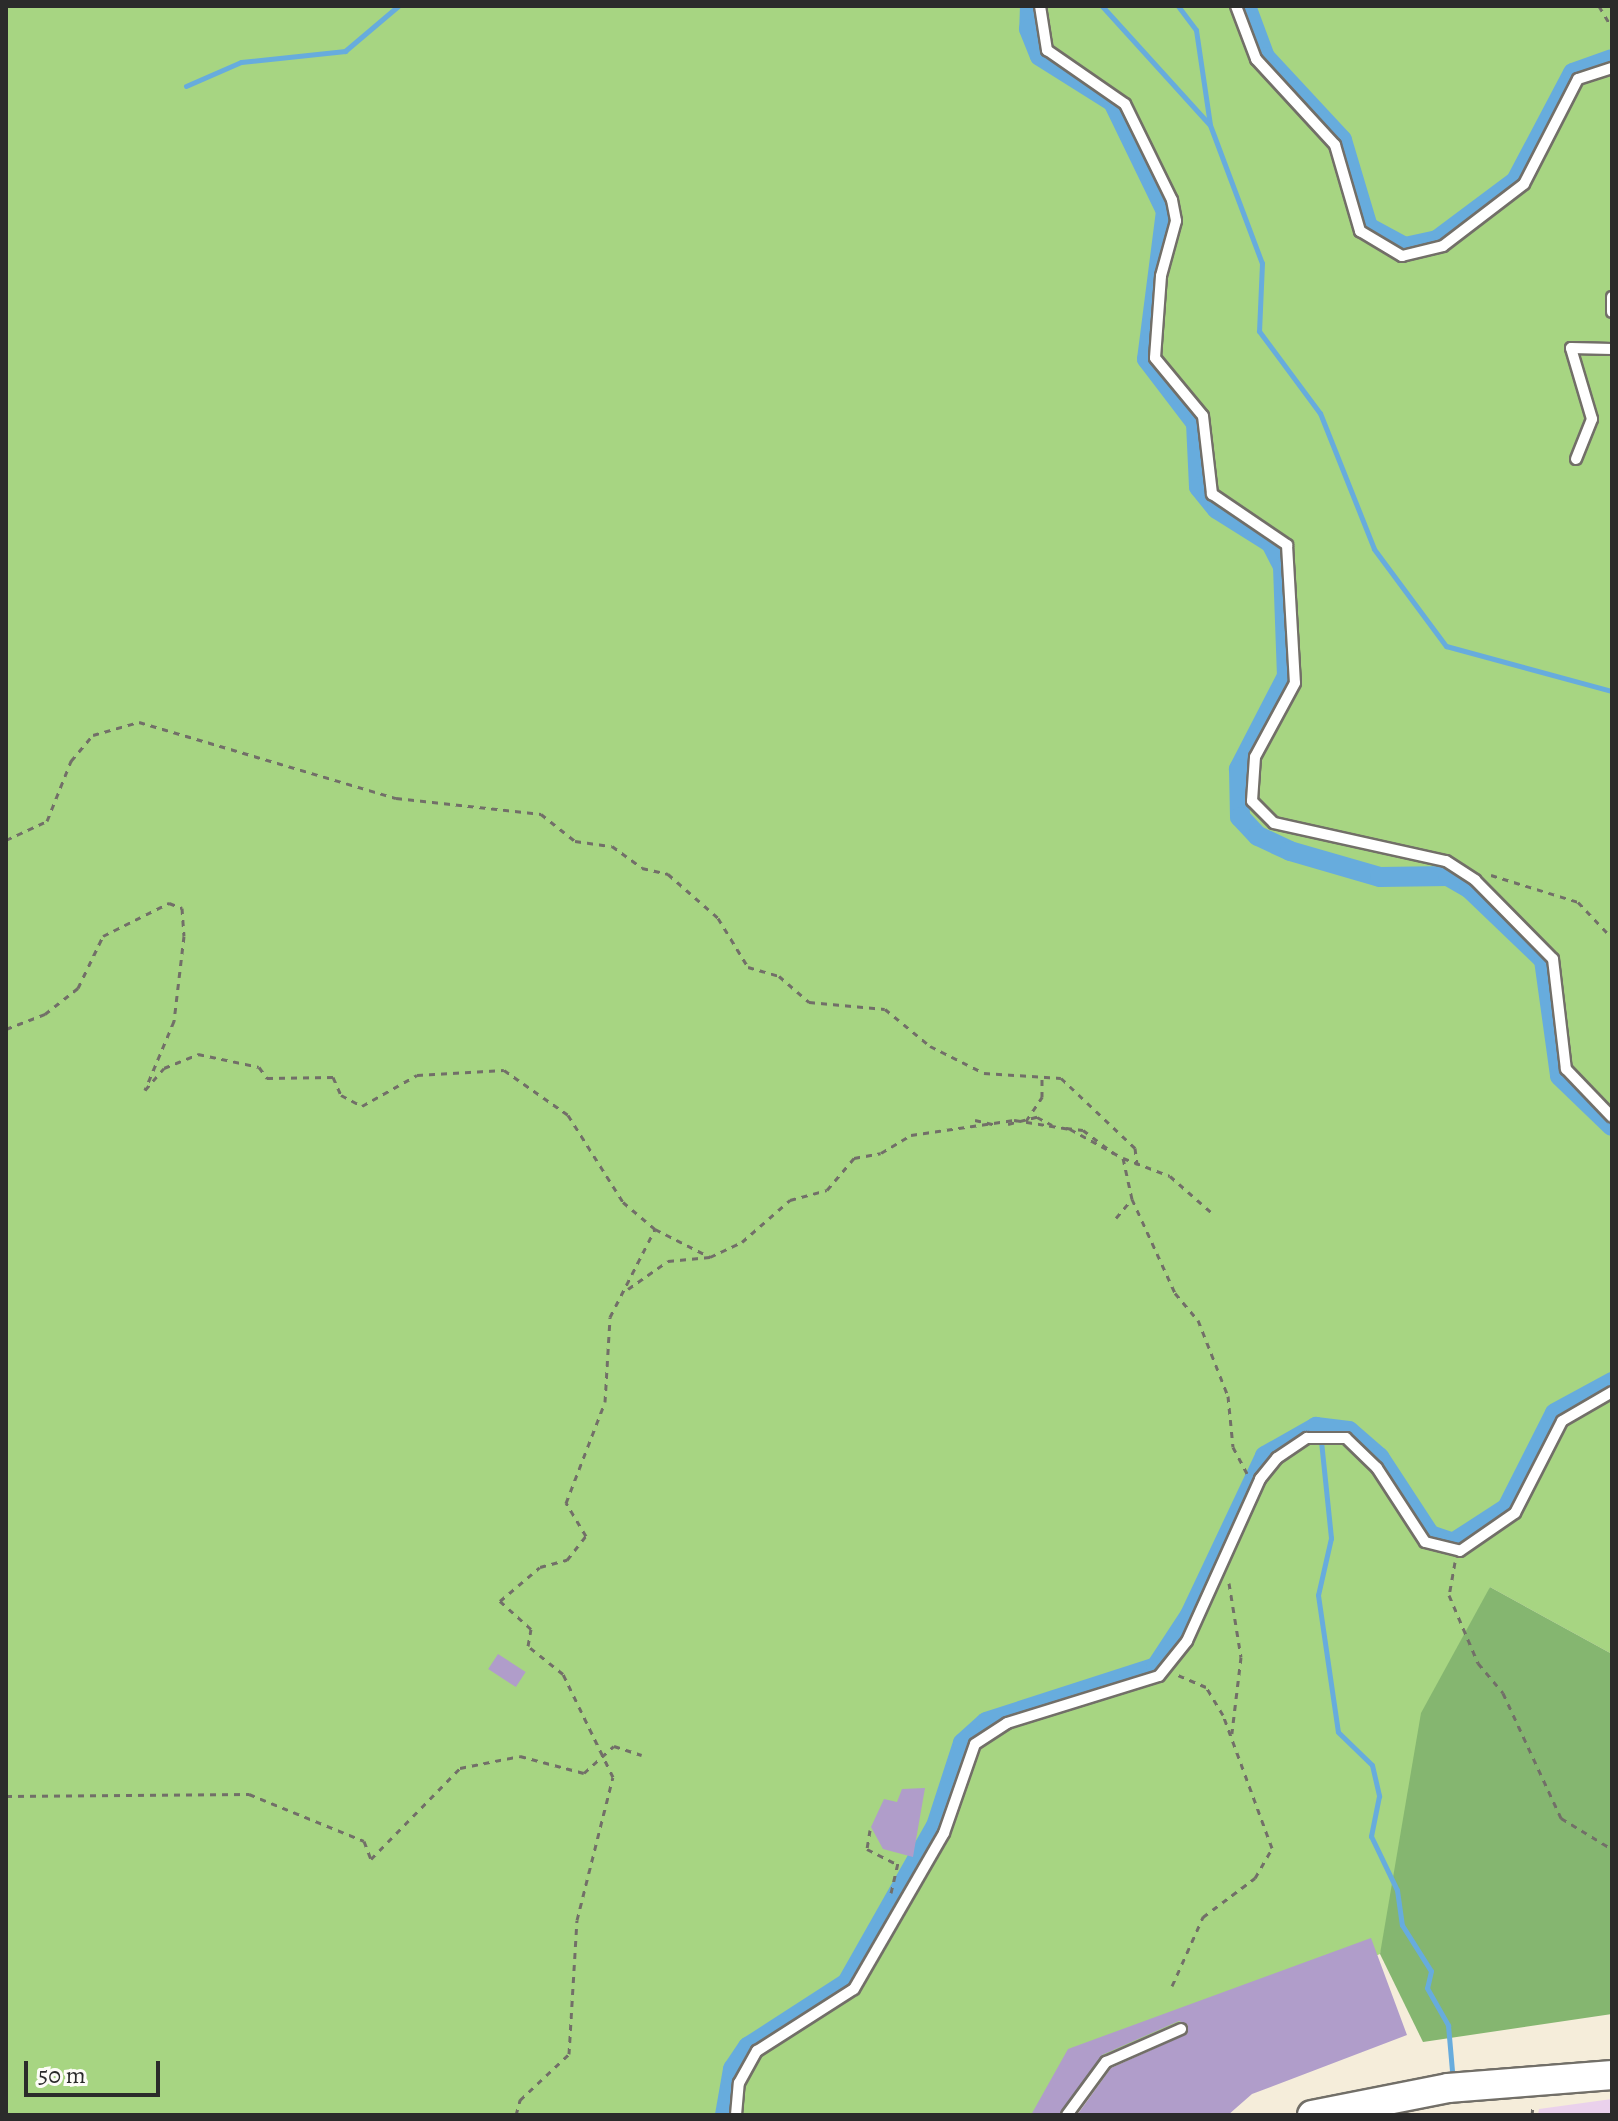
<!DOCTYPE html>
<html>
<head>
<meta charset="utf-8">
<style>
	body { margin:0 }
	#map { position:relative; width:1618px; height:2121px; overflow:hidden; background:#f5edda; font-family:Alegreya,serif }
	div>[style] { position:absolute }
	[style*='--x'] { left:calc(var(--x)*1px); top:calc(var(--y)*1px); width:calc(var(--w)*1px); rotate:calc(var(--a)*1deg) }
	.built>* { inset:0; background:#ead1ec }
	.green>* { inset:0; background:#a7d582 }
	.forest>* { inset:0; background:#85b670 }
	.stream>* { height:5px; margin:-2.5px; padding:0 2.5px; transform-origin:2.5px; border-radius:2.5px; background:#67acdd }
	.canal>* { height:20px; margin:-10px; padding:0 10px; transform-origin:10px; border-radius:10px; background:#67acdd }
	.building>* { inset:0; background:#b09dca; transform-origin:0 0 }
	.path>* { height:3px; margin-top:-1.5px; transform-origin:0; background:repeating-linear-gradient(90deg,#726f68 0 6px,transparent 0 12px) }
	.roads { filter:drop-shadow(2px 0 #726f68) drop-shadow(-2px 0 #726f68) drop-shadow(0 2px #726f68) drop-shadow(0 -2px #726f68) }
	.lane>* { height:10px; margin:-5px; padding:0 5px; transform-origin:5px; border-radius:5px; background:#fff }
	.secondary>* { height:28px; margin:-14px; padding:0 14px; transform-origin:14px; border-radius:14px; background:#fff }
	span { translate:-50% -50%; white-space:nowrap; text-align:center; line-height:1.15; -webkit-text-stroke:6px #fdfcf7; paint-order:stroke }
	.frame { position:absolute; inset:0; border:8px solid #2b2b2b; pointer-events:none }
	.scale { position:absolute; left:24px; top:2061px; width:136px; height:36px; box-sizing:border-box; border:4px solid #2b2b2b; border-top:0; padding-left:10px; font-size:24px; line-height:28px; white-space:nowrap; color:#2b2b2b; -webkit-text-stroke:6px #fdfcf7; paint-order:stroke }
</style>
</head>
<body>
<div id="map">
	<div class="built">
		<i style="clip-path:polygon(1612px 2099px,1612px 2115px,1538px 2115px,1539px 2109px)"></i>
	</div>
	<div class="green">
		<i style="clip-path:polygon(6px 6px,1612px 6px,1612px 1654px,1490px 1587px,1380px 1954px,1296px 1990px,1188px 2021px,1099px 2061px,1062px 2115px,6px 2115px)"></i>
	</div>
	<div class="forest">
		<i style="clip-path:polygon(1490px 1587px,1612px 1654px,1612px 2014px,1423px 2042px,1380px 1954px,1421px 1713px)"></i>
	</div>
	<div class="stream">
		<i style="--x:1102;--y:6;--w:159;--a:47.8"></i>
		<i style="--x:1178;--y:6;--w:30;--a:53"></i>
		<i style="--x:1196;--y:30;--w:96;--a:81.6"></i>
		<i style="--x:1210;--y:125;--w:147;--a:69.4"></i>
		<i style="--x:1262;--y:263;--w:68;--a:92.5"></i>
		<i style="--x:1259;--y:331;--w:102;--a:53.4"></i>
		<i style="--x:1320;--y:413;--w:146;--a:68.3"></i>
		<i style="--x:1374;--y:549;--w:121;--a:53.4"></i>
		<i style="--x:1446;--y:646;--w:172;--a:15.2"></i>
		<i style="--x:186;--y:86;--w:60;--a:-23.6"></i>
		<i style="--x:241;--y:62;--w:105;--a:-6"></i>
		<i style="--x:345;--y:51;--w:70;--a:-40.3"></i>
		<i style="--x:1321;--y:1441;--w:98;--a:84.1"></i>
		<i style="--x:1331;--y:1538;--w:58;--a:102.8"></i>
		<i style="--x:1318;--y:1595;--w:138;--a:81.7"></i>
		<i style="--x:1338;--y:1732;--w:47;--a:44.1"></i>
		<i style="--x:1372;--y:1765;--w:32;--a:77"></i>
		<i style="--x:1379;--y:1796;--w:41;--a:101.3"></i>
		<i style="--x:1371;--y:1836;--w:60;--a:64.3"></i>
		<i style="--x:1397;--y:1890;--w:35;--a:82"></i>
		<i style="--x:1402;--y:1925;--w:54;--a:57.8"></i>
		<i style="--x:1431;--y:1971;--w:17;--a:103"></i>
		<i style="--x:1427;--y:1988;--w:43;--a:60.4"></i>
		<i style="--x:1448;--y:2025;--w:46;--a:85"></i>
	</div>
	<div class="canal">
		<i style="--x:1030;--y:6;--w:23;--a:92"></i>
		<i style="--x:1029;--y:29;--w:29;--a:68"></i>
		<i style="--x:1040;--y:56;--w:86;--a:32.2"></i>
		<i style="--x:1113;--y:102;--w:121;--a:64.1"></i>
		<i style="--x:1166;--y:211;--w:149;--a:97.3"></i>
		<i style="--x:1147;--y:359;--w:81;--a:52.6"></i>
		<i style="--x:1196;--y:423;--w:64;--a:87.3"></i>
		<i style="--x:1199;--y:487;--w:28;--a:51"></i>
		<i style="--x:1217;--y:509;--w:64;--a:32.2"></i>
		<i style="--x:1271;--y:543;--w:27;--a:63"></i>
		<i style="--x:1283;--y:567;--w:109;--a:87.9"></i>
		<i style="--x:1287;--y:676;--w:105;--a:117.3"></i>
		<i style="--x:1239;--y:769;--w:48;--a:88.8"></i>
		<i style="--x:1240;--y:817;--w:26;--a:47"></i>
		<i style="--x:1258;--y:836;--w:35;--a:25"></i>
		<i style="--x:1290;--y:851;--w:94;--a:16.1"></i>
		<i style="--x:1380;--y:877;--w:68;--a:-0.8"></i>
		<i style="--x:1448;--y:876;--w:24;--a:30"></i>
		<i style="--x:1469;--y:888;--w:104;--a:43.8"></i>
		<i style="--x:1544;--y:960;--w:117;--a:82.1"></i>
		<i style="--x:1560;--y:1076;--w:72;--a:43.9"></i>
		<i style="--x:1246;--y:6;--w:54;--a:69.6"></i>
		<i style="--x:1265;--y:57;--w:113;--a:47.1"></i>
		<i style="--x:1342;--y:140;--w:91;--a:73.4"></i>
		<i style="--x:1368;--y:227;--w:42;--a:28.4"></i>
		<i style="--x:1405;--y:247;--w:33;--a:-12"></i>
		<i style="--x:1437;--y:240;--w:99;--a:-36.8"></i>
		<i style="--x:1516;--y:181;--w:122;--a:-62.2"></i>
		<i style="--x:1573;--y:73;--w:41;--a:-19.7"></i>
		<i style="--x:725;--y:2115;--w:47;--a:-80.1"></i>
		<i style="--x:733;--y:2069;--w:27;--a:-56"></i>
		<i style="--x:748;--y:2047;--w:118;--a:-32.9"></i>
		<i style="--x:847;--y:1983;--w:180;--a:-60.5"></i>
		<i style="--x:936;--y:1826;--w:87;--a:-72"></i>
		<i style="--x:963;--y:1743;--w:31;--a:-42"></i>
		<i style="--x:986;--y:1722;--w:179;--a:-17.9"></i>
		<i style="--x:1156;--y:1667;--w:62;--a:-56.8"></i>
		<i style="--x:1190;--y:1615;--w:176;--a:-64.7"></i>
		<i style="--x:1265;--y:1456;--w:59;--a:-29.6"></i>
		<i style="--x:1316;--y:1427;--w:33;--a:7"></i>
		<i style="--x:1349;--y:1431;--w:40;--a:41"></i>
		<i style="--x:1379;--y:1457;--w:93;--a:56.8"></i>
		<i style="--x:1430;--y:1535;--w:24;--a:19"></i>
		<i style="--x:1453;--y:1543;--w:64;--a:-32.9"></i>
		<i style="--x:1507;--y:1508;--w:106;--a:-63.2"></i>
		<i style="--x:1555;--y:1413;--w:65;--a:-28.5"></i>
	</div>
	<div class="building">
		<i style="left:498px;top:1654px;width:33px;height:18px;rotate:33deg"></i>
		<i style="clip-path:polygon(925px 1788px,913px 1857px,883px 1849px,871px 1827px,884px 1799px,897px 1802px,902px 1789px)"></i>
		<i style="clip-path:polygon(1371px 1938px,1407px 2035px,1252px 2094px,1228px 2115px,1077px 2115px,1111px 2068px,1187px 2034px,1188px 2025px,1179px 2021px,1102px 2055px,1059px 2115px,1031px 2115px,1068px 2049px)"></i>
	</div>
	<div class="path">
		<i style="--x:1599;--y:6;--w:26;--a:59"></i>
		<i style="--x:6;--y:840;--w:45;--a:-24.9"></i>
		<i style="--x:47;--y:821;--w:65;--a:-68.2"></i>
		<i style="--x:71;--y:761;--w:34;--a:-50"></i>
		<i style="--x:93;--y:735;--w:48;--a:-15.8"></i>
		<i style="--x:139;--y:722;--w:268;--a:16.5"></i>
		<i style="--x:396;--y:798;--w:146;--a:6.3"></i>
		<i style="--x:541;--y:814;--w:43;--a:38.5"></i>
		<i style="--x:575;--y:841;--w:37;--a:8"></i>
		<i style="--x:612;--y:846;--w:37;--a:36"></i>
		<i style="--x:642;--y:868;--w:27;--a:13"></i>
		<i style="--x:668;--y:874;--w:67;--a:41.3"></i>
		<i style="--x:718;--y:918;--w:57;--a:58.5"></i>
		<i style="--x:748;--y:967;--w:32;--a:16"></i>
		<i style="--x:779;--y:976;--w:40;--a:41"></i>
		<i style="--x:809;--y:1002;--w:76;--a:5.3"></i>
		<i style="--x:885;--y:1009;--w:58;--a:39.4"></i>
		<i style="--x:930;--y:1046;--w:60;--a:26.6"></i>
		<i style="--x:984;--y:1073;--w:77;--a:3.7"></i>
		<i style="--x:1061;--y:1078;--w:102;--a:43.4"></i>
		<i style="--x:1135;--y:1148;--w:17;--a:83"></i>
		<i style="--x:1491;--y:875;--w:91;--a:17.2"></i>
		<i style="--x:1578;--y:902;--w:50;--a:46.6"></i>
		<i style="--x:6;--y:1029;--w:42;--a:-21"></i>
		<i style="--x:45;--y:1014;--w:42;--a:-38.2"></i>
		<i style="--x:78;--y:988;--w:58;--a:-64.3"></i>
		<i style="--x:103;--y:936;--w:74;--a:-26.6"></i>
		<i style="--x:169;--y:903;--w:14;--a:21"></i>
		<i style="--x:182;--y:908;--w:28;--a:86"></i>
		<i style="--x:184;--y:936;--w:86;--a:96.7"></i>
		<i style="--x:174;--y:1021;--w:75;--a:112.8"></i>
		<i style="--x:145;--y:1090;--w:29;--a:-49"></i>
		<i style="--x:164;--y:1068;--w:37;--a:-22"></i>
		<i style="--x:198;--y:1054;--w:62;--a:12"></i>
		<i style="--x:259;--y:1067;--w:14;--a:54"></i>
		<i style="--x:267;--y:1078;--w:66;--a:-0.9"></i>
		<i style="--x:333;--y:1077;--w:20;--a:66"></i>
		<i style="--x:341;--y:1095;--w:24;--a:28"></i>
		<i style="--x:362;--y:1106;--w:63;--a:-29.4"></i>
		<i style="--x:417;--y:1075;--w:87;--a:-3.3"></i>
		<i style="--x:504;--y:1070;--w:78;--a:35.1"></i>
		<i style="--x:568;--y:1115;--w:103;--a:57.7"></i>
		<i style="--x:623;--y:1202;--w:42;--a:40.2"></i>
		<i style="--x:655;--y:1229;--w:62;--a:27"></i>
		<i style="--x:710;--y:1257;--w:35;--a:-25"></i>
		<i style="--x:742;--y:1242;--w:64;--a:-41.2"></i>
		<i style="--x:790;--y:1200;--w:38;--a:-15"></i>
		<i style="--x:827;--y:1190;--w:42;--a:-49.8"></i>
		<i style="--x:854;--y:1158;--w:27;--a:-10"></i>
		<i style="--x:881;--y:1153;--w:35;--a:-31"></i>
		<i style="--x:911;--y:1135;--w:104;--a:-8.3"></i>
		<i style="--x:1014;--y:1120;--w:57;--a:9.1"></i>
		<i style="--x:1070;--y:1129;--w:60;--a:28.7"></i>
		<i style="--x:1123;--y:1158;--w:42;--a:77.6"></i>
		<i style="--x:1132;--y:1199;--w:103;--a:65.4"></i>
		<i style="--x:1175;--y:1293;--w:35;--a:50"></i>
		<i style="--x:1198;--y:1320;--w:82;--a:68.5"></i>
		<i style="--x:1228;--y:1396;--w:51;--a:84.4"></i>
		<i style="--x:1233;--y:1447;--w:30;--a:62"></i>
		<i style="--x:975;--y:1120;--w:22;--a:13"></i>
		<i style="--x:1026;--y:1121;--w:29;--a:-56"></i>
		<i style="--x:1042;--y:1097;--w:23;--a:-90"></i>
		<i style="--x:1008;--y:1124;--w:30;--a:-14"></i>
		<i style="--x:1037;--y:1117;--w:17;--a:28"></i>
		<i style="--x:1066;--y:1128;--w:17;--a:7"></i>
		<i style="--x:1083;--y:1130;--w:39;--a:37"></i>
		<i style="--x:1123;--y:1158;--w:50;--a:21"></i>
		<i style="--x:1170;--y:1176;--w:55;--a:41.3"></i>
		<i style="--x:1116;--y:1218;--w:25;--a:-50"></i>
		<i style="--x:628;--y:1289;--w:49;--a:-35"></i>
		<i style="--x:668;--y:1261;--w:42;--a:-5.4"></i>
		<i style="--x:1455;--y:1562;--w:34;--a:100"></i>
		<i style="--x:1449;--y:1595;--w:74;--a:66.9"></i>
		<i style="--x:1478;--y:1663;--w:39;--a:50"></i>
		<i style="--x:1503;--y:1693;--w:138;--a:65.1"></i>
		<i style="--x:1561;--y:1818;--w:60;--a:31.3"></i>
		<i style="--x:1229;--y:1583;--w:75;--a:80.8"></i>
		<i style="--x:1241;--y:1657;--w:77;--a:96.8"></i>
		<i style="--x:6;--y:1796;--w:243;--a:-0.5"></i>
		<i style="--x:249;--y:1794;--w:124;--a:22.2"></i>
		<i style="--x:364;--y:1841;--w:19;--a:69"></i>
		<i style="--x:371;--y:1859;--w:127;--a:-45.6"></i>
		<i style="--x:460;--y:1768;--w:61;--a:-11.3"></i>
		<i style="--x:520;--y:1756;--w:66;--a:14.9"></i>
		<i style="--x:584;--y:1773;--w:40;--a:-42"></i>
		<i style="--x:614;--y:1746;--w:29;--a:18"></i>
		<i style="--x:870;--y:1830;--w:19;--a:99"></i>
		<i style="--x:867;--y:1849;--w:35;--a:27"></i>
		<i style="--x:891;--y:1893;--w:35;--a:-77"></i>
		<i style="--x:1172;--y:1986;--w:76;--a:-65.8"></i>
		<i style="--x:1203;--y:1917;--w:65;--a:-36.9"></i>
		<i style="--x:1255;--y:1878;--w:34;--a:-60"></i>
		<i style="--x:1272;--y:1848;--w:142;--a:-110.2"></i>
		<i style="--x:1223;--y:1715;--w:33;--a:-121"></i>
		<i style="--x:1206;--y:1687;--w:34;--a:-157"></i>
		<i style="--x:516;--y:2115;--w:16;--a:-75"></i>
		<i style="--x:520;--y:2100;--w:67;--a:-43.2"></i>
		<i style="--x:569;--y:2054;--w:134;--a:-86.6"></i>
		<i style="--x:577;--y:1920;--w:147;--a:-75.9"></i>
		<i style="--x:613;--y:1777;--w:114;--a:-115.9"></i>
		<i style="--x:563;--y:1674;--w:45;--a:-141.3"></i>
		<i style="--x:528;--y:1646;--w:17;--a:-80"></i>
		<i style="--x:531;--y:1629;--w:42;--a:-137.9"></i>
		<i style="--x:500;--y:1601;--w:52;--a:-40.4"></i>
		<i style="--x:540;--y:1567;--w:28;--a:-15"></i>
		<i style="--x:567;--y:1560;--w:31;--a:-52"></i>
		<i style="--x:586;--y:1536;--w:39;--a:-121"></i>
		<i style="--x:566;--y:1503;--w:108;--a:-68.9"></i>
		<i style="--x:605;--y:1402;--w:85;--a:-86.6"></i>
		<i style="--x:610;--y:1317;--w:99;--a:-62.9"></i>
		<i style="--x:1532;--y:2115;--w:9;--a:-84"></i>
	</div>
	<div class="roads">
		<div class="lane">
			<i style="--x:1040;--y:6;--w:45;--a:81"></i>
			<i style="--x:1047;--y:50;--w:95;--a:34.7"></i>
			<i style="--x:1125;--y:104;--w:107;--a:63.9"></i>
			<i style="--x:1172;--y:200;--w:21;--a:79"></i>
			<i style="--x:1176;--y:221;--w:57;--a:105.3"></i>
			<i style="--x:1161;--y:276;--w:82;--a:94.2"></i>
			<i style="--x:1155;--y:358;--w:75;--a:50.4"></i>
			<i style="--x:1203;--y:416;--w:79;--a:83.4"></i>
			<i style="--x:1212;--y:494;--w:91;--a:34.2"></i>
			<i style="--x:1287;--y:545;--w:138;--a:86.7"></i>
			<i style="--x:1295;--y:683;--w:84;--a:118.4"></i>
			<i style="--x:1255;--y:757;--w:44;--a:93.9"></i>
			<i style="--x:1252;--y:801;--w:31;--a:45"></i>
			<i style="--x:1274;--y:823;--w:176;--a:12.5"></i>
			<i style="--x:1446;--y:861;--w:35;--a:33"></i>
			<i style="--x:1475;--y:880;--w:111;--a:45.4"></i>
			<i style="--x:1553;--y:959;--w:111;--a:83.3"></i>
			<i style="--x:1566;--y:1069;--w:66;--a:46.2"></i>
			<i style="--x:1236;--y:6;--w:57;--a:69.3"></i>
			<i style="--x:1256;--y:59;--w:117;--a:47.4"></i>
			<i style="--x:1335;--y:145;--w:90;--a:73.8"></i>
			<i style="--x:1360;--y:231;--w:49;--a:30.8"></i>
			<i style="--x:1402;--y:256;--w:42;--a:-13.7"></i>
			<i style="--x:1443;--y:246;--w:102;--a:-37.4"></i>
			<i style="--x:1524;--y:184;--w:118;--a:-62.8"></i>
			<i style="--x:1578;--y:79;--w:36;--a:-18"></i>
			<i style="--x:1612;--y:297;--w:15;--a:90"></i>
			<i style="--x:1576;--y:459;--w:43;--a:-68.2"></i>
			<i style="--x:1592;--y:419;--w:74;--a:-106.5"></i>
			<i style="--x:1571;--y:348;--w:41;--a:1.4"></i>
			<i style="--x:736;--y:2115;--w:32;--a:-85"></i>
			<i style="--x:739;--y:2083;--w:37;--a:-61"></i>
			<i style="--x:757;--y:2051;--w:115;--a:-32.6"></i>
			<i style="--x:854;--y:1989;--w:180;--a:-60"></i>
			<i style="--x:944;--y:1833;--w:94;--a:-70.8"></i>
			<i style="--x:975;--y:1744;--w:38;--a:-33"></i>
			<i style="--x:1007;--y:1723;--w:159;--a:-17.2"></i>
			<i style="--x:1159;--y:1676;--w:45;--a:-51.3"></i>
			<i style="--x:1187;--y:1641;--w:178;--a:-65.7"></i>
			<i style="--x:1260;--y:1479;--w:27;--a:-51"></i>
			<i style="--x:1277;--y:1458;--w:36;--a:-34"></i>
			<i style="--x:1307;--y:1438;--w:39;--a:0"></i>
			<i style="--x:1346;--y:1438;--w:43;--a:44.1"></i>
			<i style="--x:1377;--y:1468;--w:88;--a:57"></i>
			<i style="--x:1425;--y:1542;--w:36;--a:14"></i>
			<i style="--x:1460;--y:1551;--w:67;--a:-34.6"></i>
			<i style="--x:1515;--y:1513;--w:103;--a:-62.9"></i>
			<i style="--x:1562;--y:1421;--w:58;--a:-30.1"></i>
			<i style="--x:1067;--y:2115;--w:66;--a:-53.7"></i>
			<i style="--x:1106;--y:2062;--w:82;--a:-23.7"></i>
		</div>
		<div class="secondary">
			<i style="--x:1312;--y:2115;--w:139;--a:-11.2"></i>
			<i style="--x:1448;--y:2088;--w:165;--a:-4.5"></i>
		</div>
	</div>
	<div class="frame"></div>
	<div class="scale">50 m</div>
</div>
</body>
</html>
